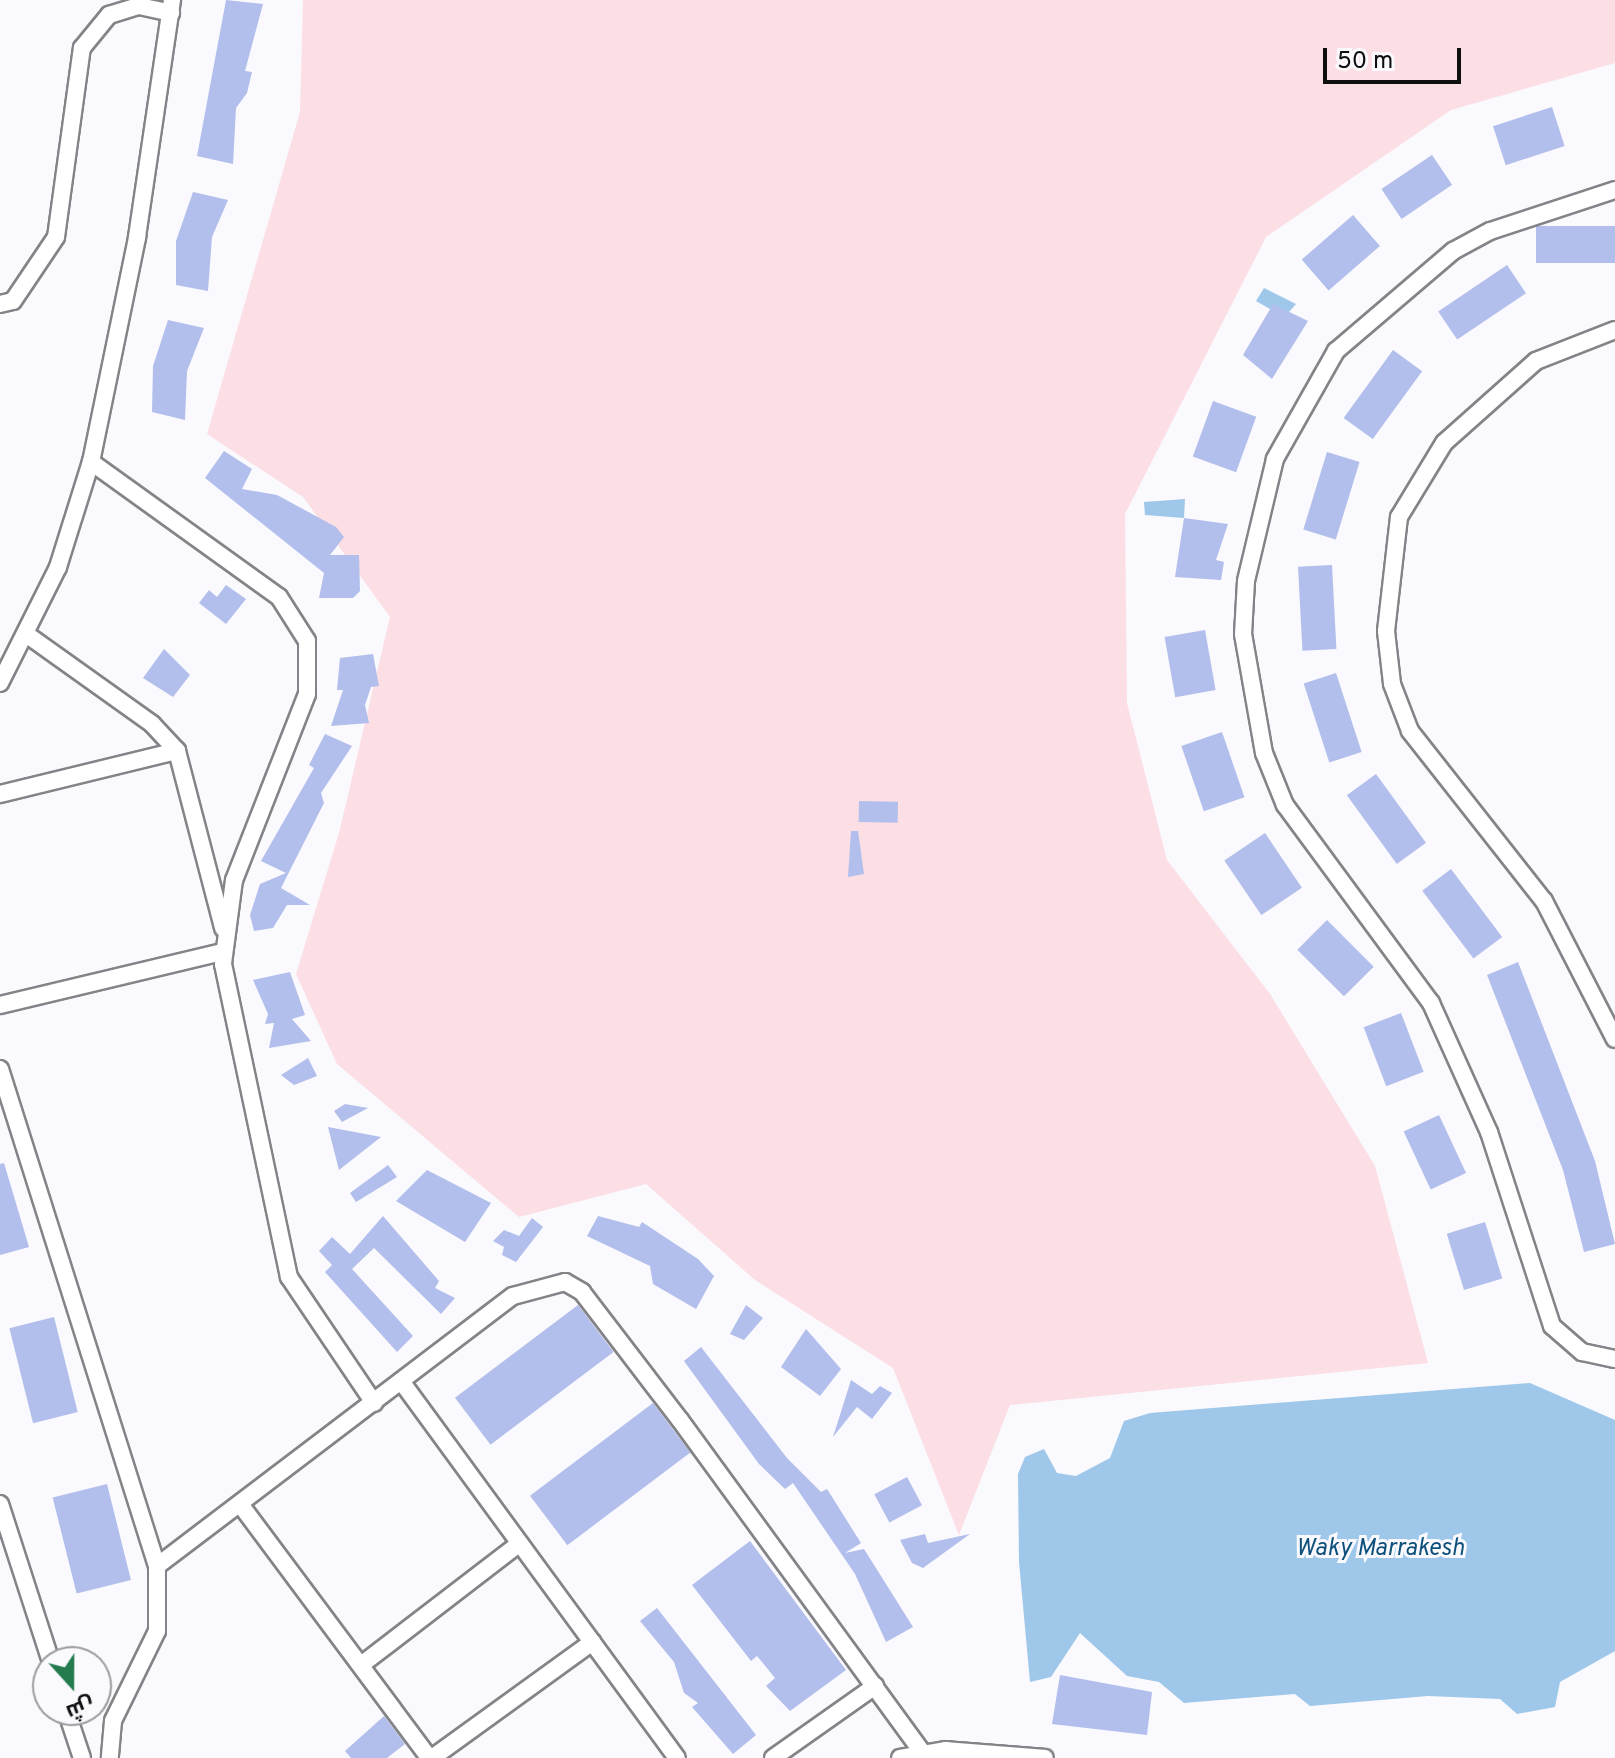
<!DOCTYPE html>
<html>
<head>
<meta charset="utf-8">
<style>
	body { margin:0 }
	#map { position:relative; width:1615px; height:1758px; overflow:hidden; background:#faf9fd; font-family:Overpass,Cairo,sans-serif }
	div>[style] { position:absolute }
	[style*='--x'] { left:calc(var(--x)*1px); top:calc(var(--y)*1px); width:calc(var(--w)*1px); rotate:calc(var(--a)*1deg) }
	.green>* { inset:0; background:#fcdee5 }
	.water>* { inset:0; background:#9ec7ea }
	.building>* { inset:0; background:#b2beeb; transform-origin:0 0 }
	.roads { filter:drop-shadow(2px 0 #848387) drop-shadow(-2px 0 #848387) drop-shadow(0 2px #848387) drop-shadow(0 -2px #848387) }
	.street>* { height:16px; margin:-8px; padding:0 8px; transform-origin:8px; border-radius:8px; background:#fff }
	span { translate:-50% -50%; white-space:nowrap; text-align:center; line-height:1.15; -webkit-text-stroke:6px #faf9fd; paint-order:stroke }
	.water-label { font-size:24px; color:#0e507c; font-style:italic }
	.north { position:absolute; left:32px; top:1646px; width:80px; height:80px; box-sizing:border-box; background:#faf9fd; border:2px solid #9c9b9e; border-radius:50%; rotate:159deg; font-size:22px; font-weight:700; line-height:32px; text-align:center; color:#100f10 }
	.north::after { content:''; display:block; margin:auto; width:28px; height:36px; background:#247b4e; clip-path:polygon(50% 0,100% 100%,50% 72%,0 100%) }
	.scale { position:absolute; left:1323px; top:48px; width:138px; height:36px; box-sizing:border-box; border:4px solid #100f10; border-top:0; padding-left:10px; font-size:24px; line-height:28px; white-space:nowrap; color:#100f10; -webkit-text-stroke:6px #faf9fd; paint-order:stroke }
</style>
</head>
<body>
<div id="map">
	<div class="green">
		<i style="clip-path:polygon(303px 0,1615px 0,1615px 63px,1451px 110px,1266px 237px,1125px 514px,1127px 703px,1167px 860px,1270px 994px,1375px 1166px,1428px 1363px,1010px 1405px,959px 1535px,893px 1368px,755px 1280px,646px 1184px,519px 1217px,337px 1064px,296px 974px,339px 833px,390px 617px,303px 497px,207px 434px,300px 112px)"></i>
	</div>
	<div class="water">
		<i style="clip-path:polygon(1264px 288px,1296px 304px,1289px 312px,1270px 309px,1256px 301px)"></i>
		<i style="clip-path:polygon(1185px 499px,1184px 518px,1145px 515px,1144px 502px)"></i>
		<i style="clip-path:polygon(1530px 1383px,1615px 1420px,1615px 1651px,1560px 1682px,1555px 1707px,1517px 1714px,1500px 1699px,1428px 1696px,1310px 1706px,1295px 1694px,1184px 1703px,1159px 1682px,1127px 1676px,1080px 1633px,1051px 1677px,1030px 1682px,1019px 1562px,1018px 1474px,1025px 1457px,1044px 1449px,1057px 1473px,1076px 1476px,1110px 1458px,1124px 1421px,1150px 1413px)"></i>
	</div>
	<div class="building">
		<i style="clip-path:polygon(226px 0,263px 4px,245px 71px,252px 72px,247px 93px,236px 108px,233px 164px,197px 156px)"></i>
		<i style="left:1552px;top:107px;width:41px;height:62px;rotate:72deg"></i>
		<i style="left:1432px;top:155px;width:36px;height:61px;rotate:56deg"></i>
		<i style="clip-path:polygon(193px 192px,228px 200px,212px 237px,208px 291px,176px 285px,176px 241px)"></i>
		<i style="left:1353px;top:215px;width:41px;height:68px;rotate:49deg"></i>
		<i style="left:1615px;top:226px;width:37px;height:79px;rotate:90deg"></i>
		<i style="left:1507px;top:265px;width:34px;height:83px;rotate:56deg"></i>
		<i style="clip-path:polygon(1273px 304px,1308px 321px,1272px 379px,1243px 355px)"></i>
		<i style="clip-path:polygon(168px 320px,204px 328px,187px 371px,185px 420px,152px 412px,153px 366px)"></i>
		<i style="left:1393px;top:350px;width:36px;height:84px;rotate:36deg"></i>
		<i style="left:1213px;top:401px;width:46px;height:59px;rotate:20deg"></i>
		<i style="clip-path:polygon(224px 451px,252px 469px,242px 489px,277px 495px,336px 527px,344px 537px,330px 555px,359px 555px,360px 591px,353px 598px,319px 598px,324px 573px,205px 478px)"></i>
		<i style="left:1327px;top:452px;width:34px;height:81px;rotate:17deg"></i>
		<i style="clip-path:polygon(1184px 518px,1228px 524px,1216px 560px,1224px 562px,1221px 580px,1175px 577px)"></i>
		<i style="left:1332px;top:565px;width:84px;height:34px;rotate:87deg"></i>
		<i style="clip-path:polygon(226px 585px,246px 599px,226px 624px,199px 603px,209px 590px,217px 597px)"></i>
		<i style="left:1205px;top:630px;width:61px;height:41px;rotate:80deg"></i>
		<i style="clip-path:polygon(164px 649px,190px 675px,173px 697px,143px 678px)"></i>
		<i style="clip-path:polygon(373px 654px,379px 686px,371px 687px,365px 705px,369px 723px,331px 726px,343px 690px,337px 690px,340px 658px)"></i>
		<i style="left:1336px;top:673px;width:83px;height:34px;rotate:72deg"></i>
		<i style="left:1222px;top:732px;width:69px;height:43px;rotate:71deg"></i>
		<i style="clip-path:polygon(325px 734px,352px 746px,321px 793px,324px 803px,281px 888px,310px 905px,287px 905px,273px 928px,254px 931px,250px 915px,260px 884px,286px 873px,261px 861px,314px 768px,309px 765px)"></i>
		<i style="left:1376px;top:774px;width:85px;height:36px;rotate:54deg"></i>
		<i style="left:859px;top:801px;width:39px;height:21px;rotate:1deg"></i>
		<i style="clip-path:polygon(851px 831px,858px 831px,864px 874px,848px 877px)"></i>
		<i style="left:1265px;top:833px;width:66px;height:49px;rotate:56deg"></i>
		<i style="left:1451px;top:869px;width:85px;height:36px;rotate:53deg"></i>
		<i style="left:1327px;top:920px;width:66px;height:42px;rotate:45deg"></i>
		<i style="clip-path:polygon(1518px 962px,1595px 1161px,1615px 1244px,1584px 1252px,1563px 1170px,1487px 975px)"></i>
		<i style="clip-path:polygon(290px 972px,305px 1015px,292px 1019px,311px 1041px,269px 1048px,274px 1023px,265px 1024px,268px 1014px,253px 980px)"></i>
		<i style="left:1401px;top:1013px;width:63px;height:40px;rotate:69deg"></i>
		<i style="clip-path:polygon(308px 1058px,317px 1076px,294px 1085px,281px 1075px)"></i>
		<i style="clip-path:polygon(345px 1104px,368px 1108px,342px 1122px,334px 1111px)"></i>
		<i style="left:1439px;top:1115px;width:64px;height:39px;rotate:65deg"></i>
		<i style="clip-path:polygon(328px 1127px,381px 1137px,339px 1170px)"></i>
		<i style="clip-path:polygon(4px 1163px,29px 1247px,0 1255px,0 1164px)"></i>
		<i style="clip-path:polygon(388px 1165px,397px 1177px,356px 1202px,350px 1193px)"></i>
		<i style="clip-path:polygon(427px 1170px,491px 1203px,465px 1242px,396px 1201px)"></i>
		<i style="clip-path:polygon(383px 1216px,439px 1281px,435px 1288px,455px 1298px,441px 1314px,374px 1248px,352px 1269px,413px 1336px,397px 1352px,325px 1272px,332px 1265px,319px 1251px,332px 1237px,350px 1254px)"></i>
		<i style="clip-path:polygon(598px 1216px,639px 1227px,642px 1222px,698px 1259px,714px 1276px,696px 1309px,653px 1284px,650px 1266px,587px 1236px)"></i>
		<i style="clip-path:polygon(532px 1218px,543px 1227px,516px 1262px,502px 1255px,504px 1247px,493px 1241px,504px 1230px,519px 1236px)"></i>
		<i style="left:1485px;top:1222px;width:59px;height:40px;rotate:73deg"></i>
		<i style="left:578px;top:1305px;width:59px;height:154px;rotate:53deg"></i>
		<i style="clip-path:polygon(746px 1305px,763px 1318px,744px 1340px,730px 1334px)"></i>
		<i style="left:54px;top:1317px;width:98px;height:46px;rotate:76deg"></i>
		<i style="clip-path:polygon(806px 1329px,841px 1369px,820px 1396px,781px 1367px)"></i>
		<i style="clip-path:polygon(701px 1347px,787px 1458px,821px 1492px,827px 1489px,861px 1543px,845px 1553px,864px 1549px,913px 1627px,886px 1642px,855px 1574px,793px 1483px,785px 1489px,759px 1464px,684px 1361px)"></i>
		<i style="clip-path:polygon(851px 1380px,872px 1394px,880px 1386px,892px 1393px,872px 1419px,857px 1407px,833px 1437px)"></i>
		<i style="left:653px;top:1403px;width:62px;height:154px;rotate:53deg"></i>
		<i style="left:907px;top:1477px;width:32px;height:37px;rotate:62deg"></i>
		<i style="left:107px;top:1484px;width:99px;height:56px;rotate:76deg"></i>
		<i style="clip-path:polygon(925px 1534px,928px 1543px,970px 1534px,923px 1568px,912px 1563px,900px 1540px)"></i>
		<i style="clip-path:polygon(750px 1541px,846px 1670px,790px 1711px,766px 1686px,775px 1678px,757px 1656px,751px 1661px,692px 1585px)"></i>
		<i style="clip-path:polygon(657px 1608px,756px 1735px,733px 1754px,692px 1707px,698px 1703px,684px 1693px,674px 1662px,640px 1621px)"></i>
		<i style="clip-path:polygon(1060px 1675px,1152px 1692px,1147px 1735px,1052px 1724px)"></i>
		<i style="clip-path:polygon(384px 1716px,405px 1744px,387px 1758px,351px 1758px,345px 1751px)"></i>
	</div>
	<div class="roads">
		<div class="street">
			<i style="--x:1615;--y:190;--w:132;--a:161.8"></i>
			<i style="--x:1490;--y:231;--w:42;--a:151.6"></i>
			<i style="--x:1453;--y:251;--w:154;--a:139.5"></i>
			<i style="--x:1336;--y:351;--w:124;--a:119.5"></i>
			<i style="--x:1275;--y:459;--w:125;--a:103.4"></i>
			<i style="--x:1246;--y:581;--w:53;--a:93.2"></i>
			<i style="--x:1243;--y:634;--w:121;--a:80"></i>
			<i style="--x:1264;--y:753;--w:56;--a:68"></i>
			<i style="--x:1285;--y:805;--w:246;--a:53.6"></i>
			<i style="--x:1431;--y:1003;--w:141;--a:65.8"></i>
			<i style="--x:1489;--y:1132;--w:204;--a:72"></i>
			<i style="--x:1552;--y:1326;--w:40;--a:41"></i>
			<i style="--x:1582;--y:1352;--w:34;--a:12"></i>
			<i style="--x:0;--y:304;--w:13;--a:-13"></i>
			<i style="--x:13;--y:301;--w:77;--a:-56.1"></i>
			<i style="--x:56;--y:237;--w:191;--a:-82.2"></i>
			<i style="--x:82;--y:48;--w:43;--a:-50.7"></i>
			<i style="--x:109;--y:15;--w:31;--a:-17"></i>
			<i style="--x:139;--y:6;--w:33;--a:12"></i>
			<i style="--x:1615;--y:330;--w:85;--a:158.6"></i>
			<i style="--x:1536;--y:361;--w:123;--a:138.3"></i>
			<i style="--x:1444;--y:443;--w:87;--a:121.3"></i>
			<i style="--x:1399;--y:517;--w:115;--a:96.5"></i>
			<i style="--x:1386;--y:631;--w:53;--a:83.5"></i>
			<i style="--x:1392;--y:684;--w:50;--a:69"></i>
			<i style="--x:1410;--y:731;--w:216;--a:51.8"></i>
			<i style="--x:1544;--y:901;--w:155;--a:62.8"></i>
			<i style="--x:91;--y:462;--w:231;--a:35.7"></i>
			<i style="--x:279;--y:597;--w:52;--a:57.5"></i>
			<i style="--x:307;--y:641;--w:53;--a:90"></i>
			<i style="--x:307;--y:694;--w:200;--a:111.4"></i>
			<i style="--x:234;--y:880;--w:85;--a:97.5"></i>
			<i style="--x:223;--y:964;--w:320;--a:78.1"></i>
			<i style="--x:289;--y:1277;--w:152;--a:56"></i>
			<i style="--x:26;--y:634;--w:155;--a:35.5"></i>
			<i style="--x:152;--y:724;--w:37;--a:47"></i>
			<i style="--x:177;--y:751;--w:183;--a:75.4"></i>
			<i style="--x:0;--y:683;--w:130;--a:-63.4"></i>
			<i style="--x:58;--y:567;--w:110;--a:-72.6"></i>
			<i style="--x:91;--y:462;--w:230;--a:-78.4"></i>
			<i style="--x:137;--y:237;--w:240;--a:-81.6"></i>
			<i style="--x:0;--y:794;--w:182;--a:-13.7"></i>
			<i style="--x:0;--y:1005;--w:229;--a:-13.4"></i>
			<i style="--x:0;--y:1069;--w:521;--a:72.47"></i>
			<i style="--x:157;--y:1566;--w:65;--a:90"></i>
			<i style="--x:157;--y:1631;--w:100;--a:116.1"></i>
			<i style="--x:113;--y:1721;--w:37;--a:95"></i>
			<i style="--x:401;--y:1381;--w:467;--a:53.8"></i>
			<i style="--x:0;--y:1504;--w:166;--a:72.1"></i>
			<i style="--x:240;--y:1504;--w:317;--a:53.3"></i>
			<i style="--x:157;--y:1566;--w:447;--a:-37.2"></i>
			<i style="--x:513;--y:1296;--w:54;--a:-15.1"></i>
			<i style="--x:565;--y:1282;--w:20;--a:30"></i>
			<i style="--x:582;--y:1292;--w:161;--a:52.6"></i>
			<i style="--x:680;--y:1420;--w:409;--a:53.9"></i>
			<i style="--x:361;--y:1665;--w:200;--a:-37.5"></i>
			<i style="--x:66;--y:1710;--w:51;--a:71.6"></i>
			<i style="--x:432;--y:1758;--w:198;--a:-35.9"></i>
			<i style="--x:773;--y:1758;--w:125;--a:-35.2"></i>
			<i style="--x:900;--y:1758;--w:47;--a:-9.9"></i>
			<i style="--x:946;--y:1750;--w:99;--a:4.6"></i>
		</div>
	</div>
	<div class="water-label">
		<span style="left:1380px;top:1550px">Waky Marrakesh</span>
	</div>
	<div class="north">ش</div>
	<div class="scale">50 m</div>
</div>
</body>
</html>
